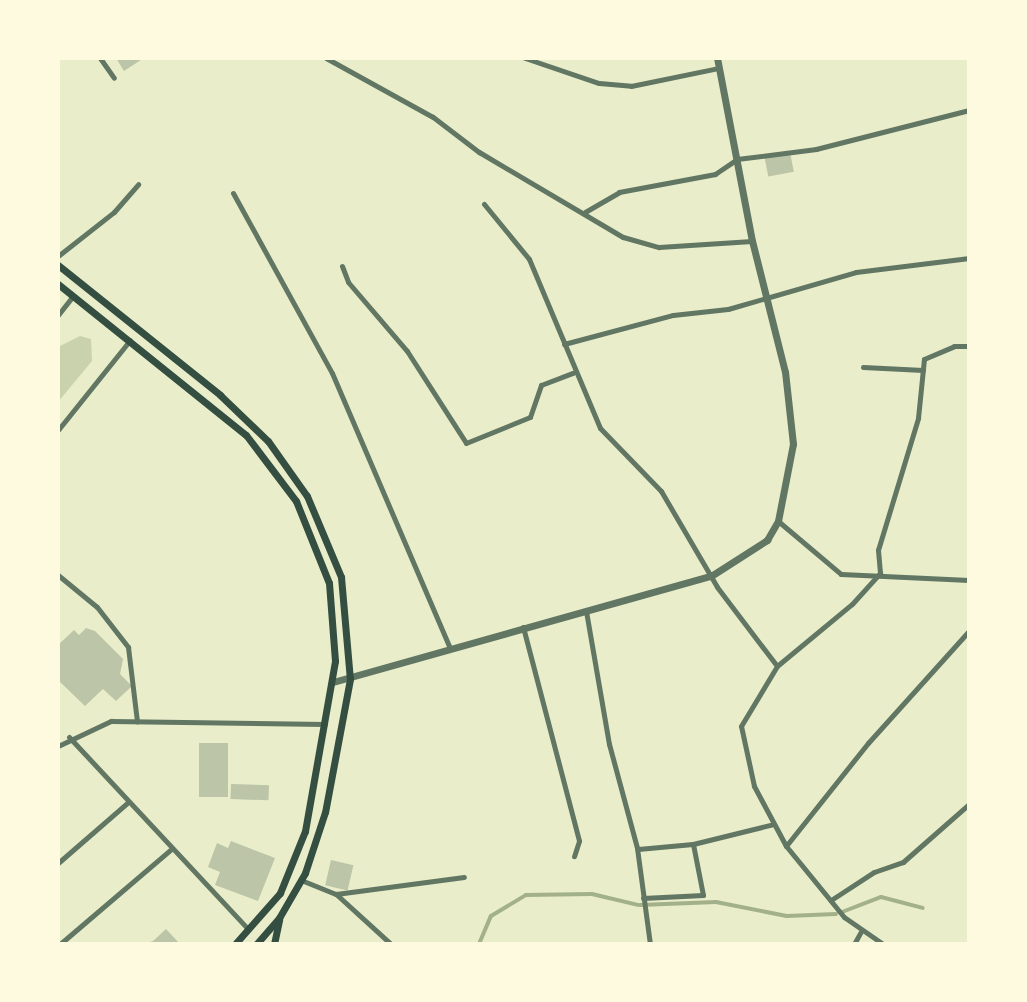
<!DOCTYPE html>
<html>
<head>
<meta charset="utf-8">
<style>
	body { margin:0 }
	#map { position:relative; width:1027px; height:1002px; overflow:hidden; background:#e9edc9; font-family:Georgia,serif }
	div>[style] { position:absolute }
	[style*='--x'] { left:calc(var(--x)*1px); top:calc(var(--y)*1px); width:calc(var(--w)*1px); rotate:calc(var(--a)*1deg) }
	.green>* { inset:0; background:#cad2ad }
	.stream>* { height:4px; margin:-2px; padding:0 2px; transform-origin:2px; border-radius:2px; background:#a3b18a }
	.building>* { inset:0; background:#bcc5a7; transform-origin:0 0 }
	.minor>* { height:5px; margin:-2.5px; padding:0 2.5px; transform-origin:2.5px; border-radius:2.5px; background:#617663 }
	.tertiary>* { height:7px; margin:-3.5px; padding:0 3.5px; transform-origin:3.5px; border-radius:3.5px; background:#617663 }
	.secondary>* { height:7px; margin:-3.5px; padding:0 3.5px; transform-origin:3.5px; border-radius:3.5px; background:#344e41 }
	span { translate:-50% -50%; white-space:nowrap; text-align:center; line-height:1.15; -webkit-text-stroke:6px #fefae0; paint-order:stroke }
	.frame { position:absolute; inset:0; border:60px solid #fefae0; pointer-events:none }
</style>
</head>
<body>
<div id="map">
	<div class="green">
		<i style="clip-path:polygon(80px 336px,91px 339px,92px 361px,58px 402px,58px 347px)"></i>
	</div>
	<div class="stream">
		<i style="--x:640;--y:905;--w:76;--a:-2.3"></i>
		<i style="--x:716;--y:902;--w:72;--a:11.2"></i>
		<i style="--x:787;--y:916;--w:49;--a:-2.3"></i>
		<i style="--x:842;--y:912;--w:42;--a:-21"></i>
		<i style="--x:881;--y:897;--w:43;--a:14.7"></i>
		<i style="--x:479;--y:944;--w:30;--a:-67"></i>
		<i style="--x:491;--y:916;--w:41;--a:-31"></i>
		<i style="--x:526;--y:895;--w:66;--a:-0.9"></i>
		<i style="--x:592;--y:894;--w:47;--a:13.4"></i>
	</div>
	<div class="building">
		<i style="clip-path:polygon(116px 58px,144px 58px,124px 71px)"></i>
		<i style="left:790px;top:152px;width:20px;height:26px;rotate:79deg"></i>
		<i style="clip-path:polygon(86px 628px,95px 631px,123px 659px,120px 674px,132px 686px,116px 701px,103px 689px,85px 706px,58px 680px,58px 645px,74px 630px,79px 635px)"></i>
		<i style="left:228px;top:743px;width:54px;height:29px;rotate:90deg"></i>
		<i style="left:231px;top:784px;width:38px;height:15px;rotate:2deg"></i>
		<i style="clip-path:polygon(231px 841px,275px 858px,258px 901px,215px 885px,220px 872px,208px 867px,217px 843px,228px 848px)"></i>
		<i style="left:331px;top:860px;width:23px;height:26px;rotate:13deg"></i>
		<i style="clip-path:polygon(166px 929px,180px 944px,144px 944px,153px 941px)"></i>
	</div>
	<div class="minor">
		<i style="--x:100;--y:58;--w:24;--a:55"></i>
		<i style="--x:326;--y:58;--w:122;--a:28.9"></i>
		<i style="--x:433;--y:117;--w:58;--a:37.3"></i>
		<i style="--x:479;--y:152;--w:167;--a:30.6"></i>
		<i style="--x:623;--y:237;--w:37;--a:16"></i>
		<i style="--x:659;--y:247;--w:93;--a:-3.7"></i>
		<i style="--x:525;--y:58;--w:78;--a:18.7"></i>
		<i style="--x:599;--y:83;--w:32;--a:5"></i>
		<i style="--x:631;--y:86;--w:90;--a:-11.6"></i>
		<i style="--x:233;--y:193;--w:205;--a:61.2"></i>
		<i style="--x:332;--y:373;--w:299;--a:66.8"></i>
		<i style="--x:484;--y:204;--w:71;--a:50.7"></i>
		<i style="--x:529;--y:259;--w:183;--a:67.2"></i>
		<i style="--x:600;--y:428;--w:88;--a:45.9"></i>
		<i style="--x:661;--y:491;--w:111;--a:59.7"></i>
		<i style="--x:717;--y:587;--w:99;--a:52.8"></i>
		<i style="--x:585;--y:212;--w:39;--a:-30"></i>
		<i style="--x:619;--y:192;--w:98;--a:-10.6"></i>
		<i style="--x:715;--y:174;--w:27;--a:-34"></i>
		<i style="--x:737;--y:159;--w:80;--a:-7.2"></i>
		<i style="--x:816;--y:149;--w:158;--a:-14.3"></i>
		<i style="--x:58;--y:256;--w:71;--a:-38.2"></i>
		<i style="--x:114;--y:212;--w:37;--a:-49"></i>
		<i style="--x:342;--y:266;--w:17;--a:69"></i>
		<i style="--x:348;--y:282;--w:91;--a:49.5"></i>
		<i style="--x:407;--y:351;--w:109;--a:57.3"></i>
		<i style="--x:466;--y:443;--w:69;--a:-22.1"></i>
		<i style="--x:530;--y:417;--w:34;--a:-71"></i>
		<i style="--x:541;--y:385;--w:34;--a:-21"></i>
		<i style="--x:58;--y:315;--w:24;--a:-52"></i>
		<i style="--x:564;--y:344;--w:113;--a:-14.9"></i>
		<i style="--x:673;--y:315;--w:55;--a:-6.2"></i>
		<i style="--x:728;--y:309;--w:133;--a:-16.1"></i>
		<i style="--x:856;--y:272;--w:114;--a:-7.1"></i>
		<i style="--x:863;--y:367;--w:60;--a:2.9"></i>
		<i style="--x:58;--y:430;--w:115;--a:-51.3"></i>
		<i style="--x:778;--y:521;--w:82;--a:40.1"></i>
		<i style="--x:841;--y:574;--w:128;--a:2.7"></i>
		<i style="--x:58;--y:575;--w:50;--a:39.4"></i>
		<i style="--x:97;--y:607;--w:51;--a:52.2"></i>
		<i style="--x:128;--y:647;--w:75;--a:83.1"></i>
		<i style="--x:586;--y:611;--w:135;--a:80.2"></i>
		<i style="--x:609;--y:744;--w:108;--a:74.9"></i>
		<i style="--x:637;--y:848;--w:97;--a:82.3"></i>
		<i style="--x:523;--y:627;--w:221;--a:75.3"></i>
		<i style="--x:579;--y:841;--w:16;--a:108"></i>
		<i style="--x:69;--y:737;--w:262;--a:47"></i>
		<i style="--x:58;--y:746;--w:59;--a:-25.3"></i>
		<i style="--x:111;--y:721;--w:214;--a:0.8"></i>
		<i style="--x:786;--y:846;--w:132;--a:-51.5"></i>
		<i style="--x:868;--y:743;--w:151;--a:-48"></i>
		<i style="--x:638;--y:849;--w:55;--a:-5.2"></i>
		<i style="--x:58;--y:863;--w:91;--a:-41"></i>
		<i style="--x:301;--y:880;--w:38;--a:22"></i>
		<i style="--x:336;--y:894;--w:74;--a:42.3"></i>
		<i style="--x:336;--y:894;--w:129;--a:-7.6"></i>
		<i style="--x:643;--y:898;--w:60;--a:-2.9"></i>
		<i style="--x:703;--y:895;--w:52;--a:-101.1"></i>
		<i style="--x:693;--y:844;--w:83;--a:-13.9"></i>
		<i style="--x:831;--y:900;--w:51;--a:-33.1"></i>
		<i style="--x:874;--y:872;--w:31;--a:-19"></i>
		<i style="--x:903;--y:862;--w:88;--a:-41.3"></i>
		<i style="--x:60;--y:944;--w:145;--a:-40.5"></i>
		<i style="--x:854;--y:944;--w:13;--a:-61"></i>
		<i style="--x:883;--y:944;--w:47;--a:-145.3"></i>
		<i style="--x:844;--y:917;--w:92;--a:-129.2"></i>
		<i style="--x:786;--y:846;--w:68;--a:-118.1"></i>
		<i style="--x:754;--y:786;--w:61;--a:-102.2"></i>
		<i style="--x:741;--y:726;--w:70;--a:-59"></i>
		<i style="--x:777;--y:666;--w:97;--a:-39.6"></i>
		<i style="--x:852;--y:604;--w:42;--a:-47.9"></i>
		<i style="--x:880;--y:573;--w:23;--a:-95"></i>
		<i style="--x:878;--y:550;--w:138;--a:-73.1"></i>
		<i style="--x:918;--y:418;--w:59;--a:-84.2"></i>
		<i style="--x:924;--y:359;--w:33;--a:-23"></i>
		<i style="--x:954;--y:346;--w:15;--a:0"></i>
	</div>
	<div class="tertiary">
		<i style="--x:333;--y:682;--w:393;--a:-15.7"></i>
		<i style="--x:711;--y:576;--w:67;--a:-32.7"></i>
		<i style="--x:767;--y:540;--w:22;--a:-60"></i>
		<i style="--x:778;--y:521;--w:78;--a:-79"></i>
		<i style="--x:793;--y:444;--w:72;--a:-96.3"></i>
		<i style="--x:785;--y:372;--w:135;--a:-104.1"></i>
		<i style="--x:752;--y:241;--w:186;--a:-100.8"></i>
	</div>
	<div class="secondary">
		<i style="--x:58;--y:265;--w:208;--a:38.7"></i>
		<i style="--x:220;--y:395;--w:66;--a:43.8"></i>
		<i style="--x:268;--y:441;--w:67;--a:54.7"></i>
		<i style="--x:307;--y:496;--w:88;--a:67.2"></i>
		<i style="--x:341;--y:577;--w:102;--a:85"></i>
		<i style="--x:350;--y:679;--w:135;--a:100.6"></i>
		<i style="--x:325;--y:812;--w:64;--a:108.2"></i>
		<i style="--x:305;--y:873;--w:52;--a:120"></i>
		<i style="--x:279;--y:918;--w:35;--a:131"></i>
		<i style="--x:58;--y:284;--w:241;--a:38.8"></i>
		<i style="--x:246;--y:435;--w:83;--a:52.9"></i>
		<i style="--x:296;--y:501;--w:88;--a:68.1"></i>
		<i style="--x:329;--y:583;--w:78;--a:85.6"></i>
		<i style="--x:335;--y:661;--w:173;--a:100"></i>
		<i style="--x:305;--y:831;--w:67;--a:112"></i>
		<i style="--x:280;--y:893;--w:68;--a:131.4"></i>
		<i style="--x:274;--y:944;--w:25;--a:-78"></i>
	</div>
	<div class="frame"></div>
</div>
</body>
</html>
